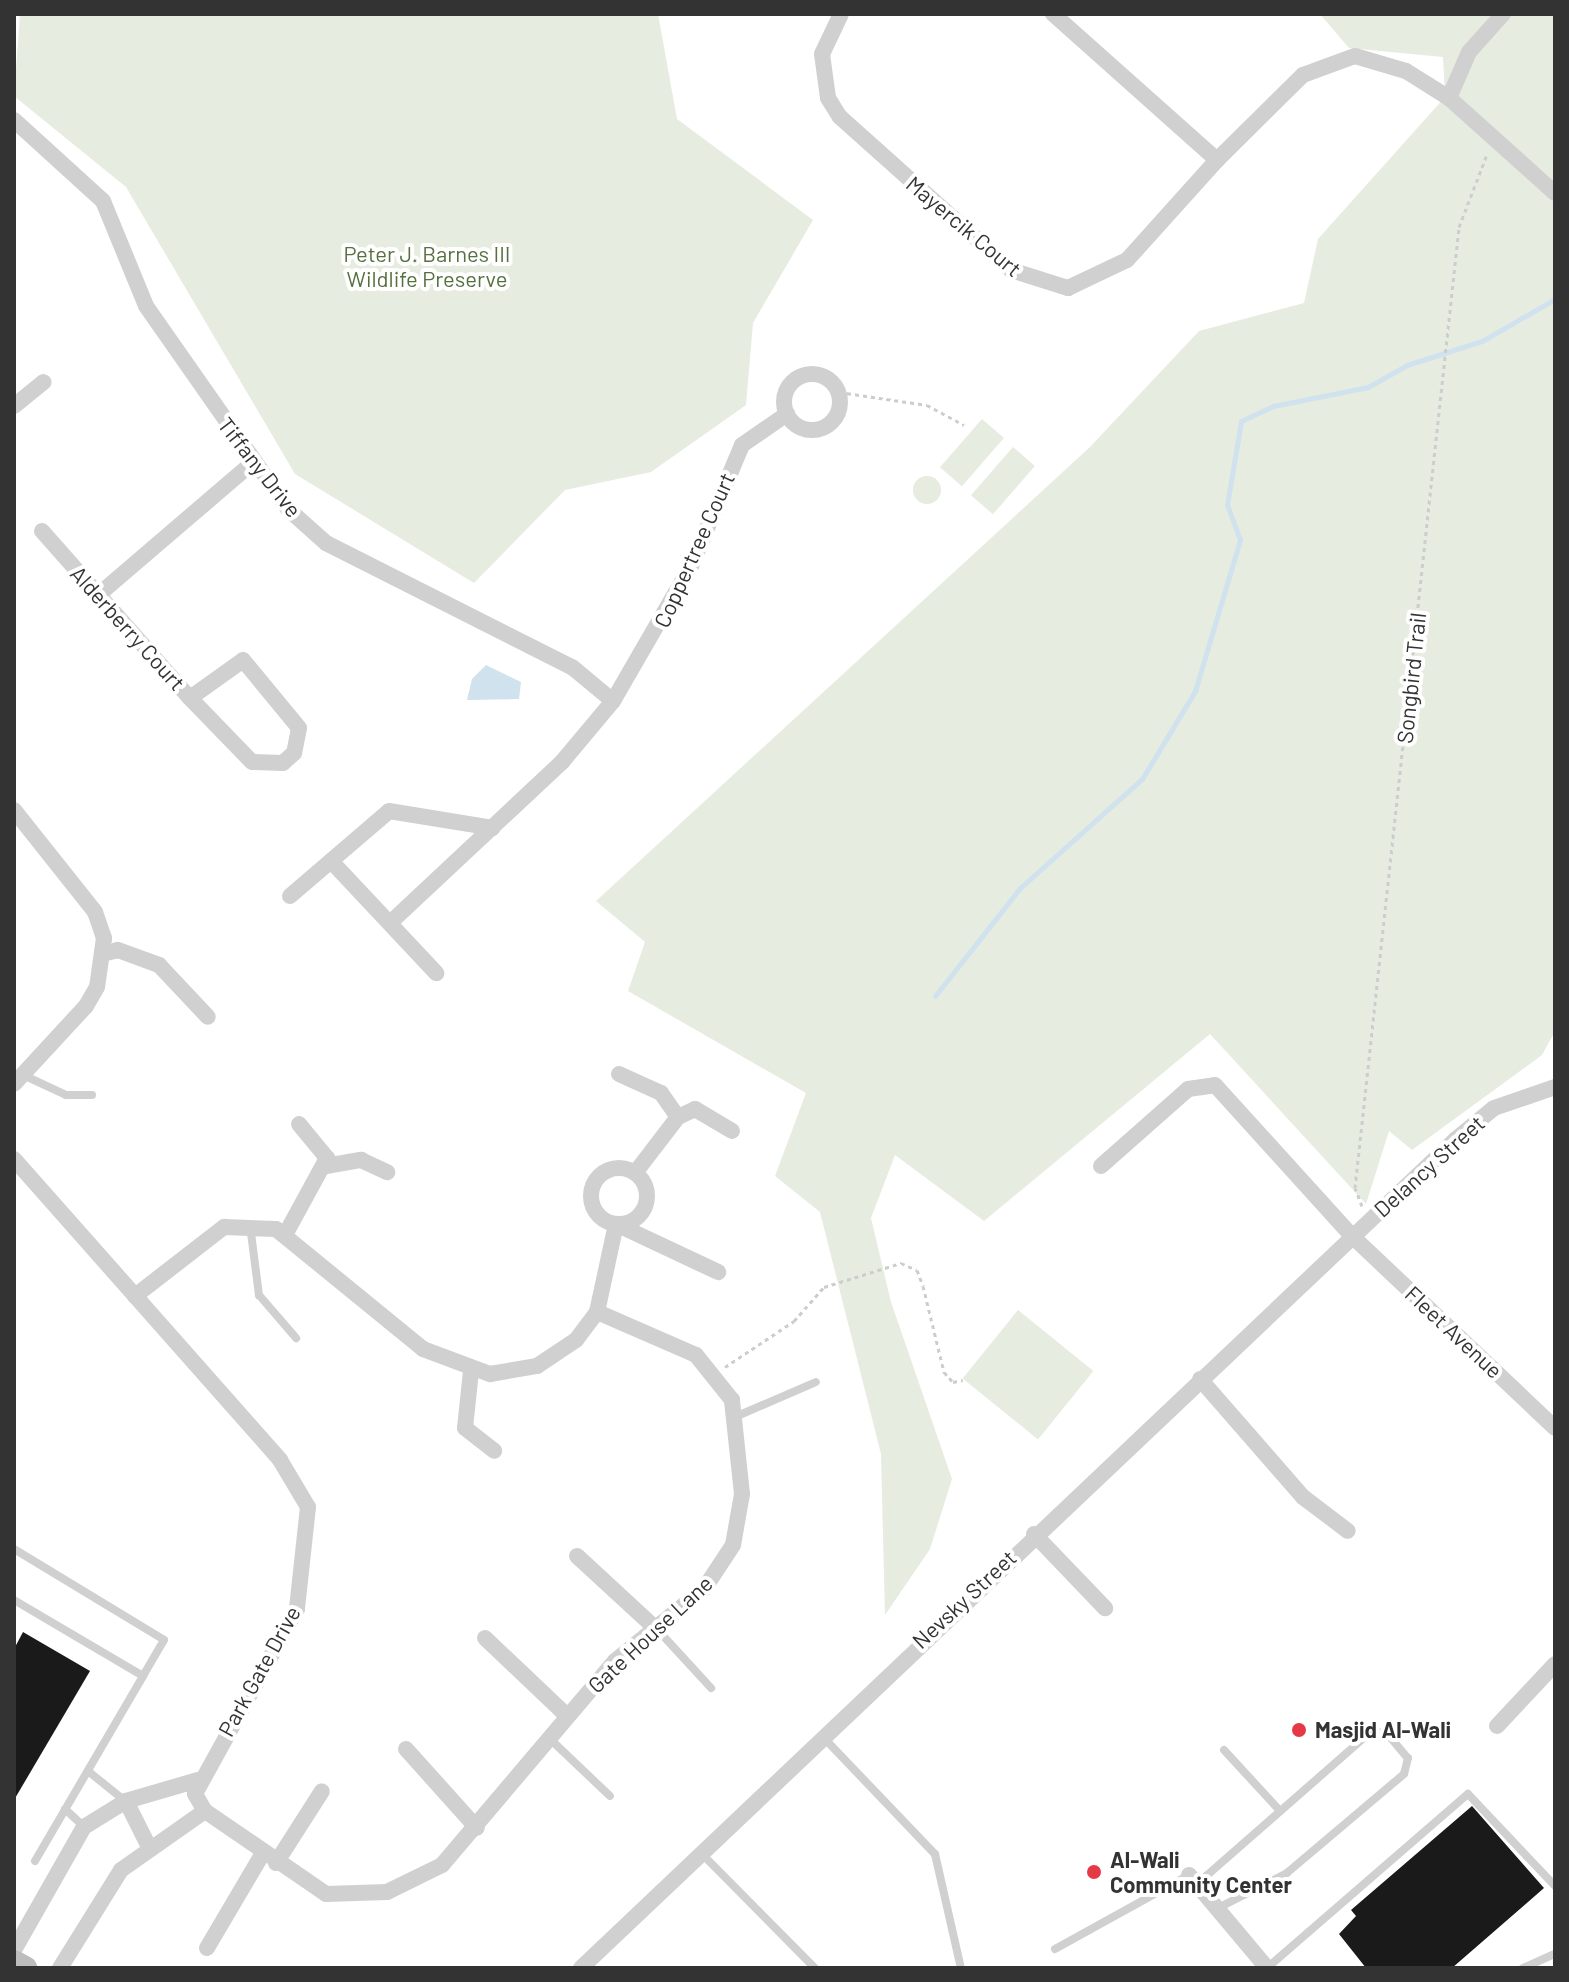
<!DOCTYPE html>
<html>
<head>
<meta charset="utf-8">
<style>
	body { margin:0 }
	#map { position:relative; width:1569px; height:1982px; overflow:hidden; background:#fff; font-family:Barlow,sans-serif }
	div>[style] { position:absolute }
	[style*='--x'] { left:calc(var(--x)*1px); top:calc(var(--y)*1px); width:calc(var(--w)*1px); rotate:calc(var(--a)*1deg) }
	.green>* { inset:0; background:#e6ecdf; transform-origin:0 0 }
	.round { border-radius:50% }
	.water>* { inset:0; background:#cfe2ee }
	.stream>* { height:5px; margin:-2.5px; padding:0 2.5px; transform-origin:2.5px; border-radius:2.5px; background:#cfe2ee }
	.building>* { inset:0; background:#1a1a1a }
	.path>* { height:3px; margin-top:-1.5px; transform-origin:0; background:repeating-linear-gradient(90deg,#cdcdcd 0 4px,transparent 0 8px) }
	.lane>* { height:8px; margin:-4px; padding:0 4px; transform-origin:4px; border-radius:4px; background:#d0d0d0 }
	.street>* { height:16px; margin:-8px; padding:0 8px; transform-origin:8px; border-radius:8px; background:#d0d0d0 }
	.street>.ring { margin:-8px; padding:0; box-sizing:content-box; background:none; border:16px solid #d0d0d0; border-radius:50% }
	.secondary>* { height:24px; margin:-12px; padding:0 12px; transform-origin:12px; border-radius:12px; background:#bdbdbd }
	.dots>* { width:22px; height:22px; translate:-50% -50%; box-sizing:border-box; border:4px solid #fff; border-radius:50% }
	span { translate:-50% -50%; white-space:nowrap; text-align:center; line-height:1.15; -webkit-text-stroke:8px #fff; paint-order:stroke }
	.street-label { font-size:22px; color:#333 }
	.park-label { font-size:22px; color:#56703f }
	.poi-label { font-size:22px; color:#333; font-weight:700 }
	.left { translate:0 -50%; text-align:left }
	.frame { position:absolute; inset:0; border:16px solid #333; pointer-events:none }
</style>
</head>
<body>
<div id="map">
	<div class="green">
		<i style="clip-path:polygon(20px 14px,658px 14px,677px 119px,813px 220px,753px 323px,746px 405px,651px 472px,565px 490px,474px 583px,295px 474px,126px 187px,14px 96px)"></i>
		<i style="clip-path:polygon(1320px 14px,1555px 14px,1555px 1031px,1542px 1055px,1412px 1150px,1389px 1131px,1366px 1204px,1210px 1034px,984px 1221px,895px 1155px,871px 1218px,891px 1302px,952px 1479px,930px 1549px,885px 1615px,881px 1454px,820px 1212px,775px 1176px,806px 1093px,628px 991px,645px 942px,596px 901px,1090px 447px,1199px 331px,1304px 303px,1318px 239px,1445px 97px,1443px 57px,1349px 48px)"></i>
		<i style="left:982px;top:419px;width:29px;height:64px;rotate:41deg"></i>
		<i style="left:1013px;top:447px;width:29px;height:64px;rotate:41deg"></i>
		<i class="round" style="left:913px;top:476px;width:28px;height:28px"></i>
		<i style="left:1018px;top:1310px;width:97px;height:88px;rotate:39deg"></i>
	</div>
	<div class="water">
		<i style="clip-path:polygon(486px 665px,521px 682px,519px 699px,467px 700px,472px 679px)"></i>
	</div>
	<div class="stream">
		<i style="--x:935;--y:996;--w:137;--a:-51.8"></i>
		<i style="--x:1020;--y:888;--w:164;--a:-41.8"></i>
		<i style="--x:1142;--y:779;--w:103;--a:-58.9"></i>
		<i style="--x:1195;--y:691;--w:158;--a:-73.4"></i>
		<i style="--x:1240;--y:540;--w:37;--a:-110"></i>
		<i style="--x:1227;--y:505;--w:85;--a:-80.5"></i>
		<i style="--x:1241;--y:421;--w:35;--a:-25"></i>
		<i style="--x:1273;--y:406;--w:97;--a:-11.3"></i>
		<i style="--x:1368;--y:387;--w:45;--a:-29.4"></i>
		<i style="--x:1407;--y:365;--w:79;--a:-17.7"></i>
		<i style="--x:1482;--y:341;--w:84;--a:-29.9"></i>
	</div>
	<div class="building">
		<i style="clip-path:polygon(23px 1632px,90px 1671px,14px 1800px,14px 1649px)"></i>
		<i style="clip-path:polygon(1472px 1806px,1544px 1888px,1452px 1968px,1366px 1968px,1339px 1934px,1356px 1916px,1351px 1910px)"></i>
	</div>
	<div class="path">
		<i style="--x:839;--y:392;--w:89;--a:8.4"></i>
		<i style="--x:927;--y:405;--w:42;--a:28.4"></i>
		<i style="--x:1362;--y:1206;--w:19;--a:-111"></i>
		<i style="--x:1355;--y:1188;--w:967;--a:-83.82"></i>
		<i style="--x:1459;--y:227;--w:78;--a:-69"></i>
		<i style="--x:725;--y:1367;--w:83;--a:-33.7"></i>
		<i style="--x:794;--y:1321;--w:45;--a:-48.6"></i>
		<i style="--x:824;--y:1287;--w:81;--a:-17.3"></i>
		<i style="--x:901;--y:1263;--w:17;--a:24"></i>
		<i style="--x:917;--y:1270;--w:17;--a:69"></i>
		<i style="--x:923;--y:1286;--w:89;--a:76.3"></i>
		<i style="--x:944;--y:1372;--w:13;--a:48"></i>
		<i style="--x:953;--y:1382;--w:10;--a:-11"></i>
	</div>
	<div class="lane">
		<i style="--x:21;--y:1074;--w:50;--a:25"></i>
		<i style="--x:66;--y:1095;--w:26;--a:0"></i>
		<i style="--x:250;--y:1225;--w:71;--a:82.7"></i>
		<i style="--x:259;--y:1295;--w:57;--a:49.3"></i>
		<i style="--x:735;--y:1417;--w:88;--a:-23.4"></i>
		<i style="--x:14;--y:1549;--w:175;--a:31.2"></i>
		<i style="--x:164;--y:1640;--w:42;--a:120.3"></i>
		<i style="--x:143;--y:1676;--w:150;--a:-149.5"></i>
		<i style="--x:655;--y:1627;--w:83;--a:47.4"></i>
		<i style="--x:823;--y:1737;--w:162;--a:46.3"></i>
		<i style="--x:935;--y:1854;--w:117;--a:77.2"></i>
		<i style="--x:549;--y:1738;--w:84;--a:43.6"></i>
		<i style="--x:1224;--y:1750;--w:83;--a:47.4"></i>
		<i style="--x:88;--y:1771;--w:48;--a:39"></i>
		<i style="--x:65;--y:1809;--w:26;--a:43"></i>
		<i style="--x:701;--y:1853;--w:162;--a:45.3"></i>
		<i style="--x:35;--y:1861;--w:214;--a:-59.7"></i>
		<i style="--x:1197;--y:1884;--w:225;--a:-41.2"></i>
		<i style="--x:1366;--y:1736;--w:20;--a:-15"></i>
		<i style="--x:1385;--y:1731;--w:35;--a:50"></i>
		<i style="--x:1408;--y:1758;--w:16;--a:104"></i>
		<i style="--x:1404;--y:1774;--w:153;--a:139.8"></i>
		<i style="--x:1287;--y:1873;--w:77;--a:153.1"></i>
		<i style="--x:1055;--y:1949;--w:153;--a:-28.9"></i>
		<i style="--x:1267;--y:1968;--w:266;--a:-40.9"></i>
		<i style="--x:1468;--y:1794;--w:127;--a:46.6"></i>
		<i style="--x:1523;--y:1968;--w:35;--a:-24"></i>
	</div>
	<div class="street">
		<i style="--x:841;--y:14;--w:44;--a:115.4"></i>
		<i style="--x:822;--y:54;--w:44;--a:82.2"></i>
		<i style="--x:828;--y:98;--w:22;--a:58"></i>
		<i style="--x:840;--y:117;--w:229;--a:41.8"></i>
		<i style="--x:1011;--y:270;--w:60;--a:17.5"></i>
		<i style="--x:1068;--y:288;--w:65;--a:-25.4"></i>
		<i style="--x:1127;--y:260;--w:135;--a:-48"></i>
		<i style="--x:1217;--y:160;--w:220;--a:-138.3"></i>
		<i style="--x:1449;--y:98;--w:50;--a:-66.5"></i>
		<i style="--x:1469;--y:52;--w:51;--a:-48.2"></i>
		<i style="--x:14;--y:120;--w:120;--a:42.3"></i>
		<i style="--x:103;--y:201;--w:113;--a:67.7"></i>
		<i style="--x:146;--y:306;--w:248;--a:55"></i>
		<i style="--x:288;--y:509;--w:51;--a:41.8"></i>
		<i style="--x:326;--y:543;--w:275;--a:26.8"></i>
		<i style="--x:572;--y:667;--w:53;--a:39.7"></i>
		<i style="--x:1217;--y:160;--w:121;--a:-44.7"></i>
		<i style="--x:1303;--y:75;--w:55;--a:-20.1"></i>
		<i style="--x:1355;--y:56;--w:53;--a:16.4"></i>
		<i style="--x:1406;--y:71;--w:51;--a:32.1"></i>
		<i style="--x:1449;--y:98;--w:142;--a:41.9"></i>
		<i class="ring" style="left:784px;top:374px;width:40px;height:40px"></i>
		<i style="--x:14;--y:406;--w:38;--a:-39"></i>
		<i style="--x:42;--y:531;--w:223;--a:48.5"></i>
		<i style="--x:97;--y:596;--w:204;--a:-40.6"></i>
		<i style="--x:243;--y:660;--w:88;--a:50.5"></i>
		<i style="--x:299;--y:728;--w:25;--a:101"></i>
		<i style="--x:294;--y:753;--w:15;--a:138"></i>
		<i style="--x:283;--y:763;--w:31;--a:-178"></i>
		<i style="--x:252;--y:762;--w:89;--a:-134.1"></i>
		<i style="--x:190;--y:698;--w:65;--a:-35.6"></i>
		<i style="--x:14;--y:810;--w:130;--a:51.5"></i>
		<i style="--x:95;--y:912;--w:28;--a:71"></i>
		<i style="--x:104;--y:938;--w:49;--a:98.1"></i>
		<i style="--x:97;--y:987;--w:22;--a:120"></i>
		<i style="--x:86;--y:1006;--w:106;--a:132.7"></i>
		<i style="--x:331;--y:861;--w:154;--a:46.8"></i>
		<i style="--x:290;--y:896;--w:130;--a:-40.6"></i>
		<i style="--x:389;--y:811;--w:105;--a:9.3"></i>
		<i style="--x:391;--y:922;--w:234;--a:-43.1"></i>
		<i style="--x:562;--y:762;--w:80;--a:-50.1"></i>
		<i style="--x:613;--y:701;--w:158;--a:-60"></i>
		<i style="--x:692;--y:564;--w:129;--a:-67.2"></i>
		<i style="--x:742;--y:445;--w:55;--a:-34.6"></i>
		<i style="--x:102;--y:954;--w:16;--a:-14"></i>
		<i style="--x:118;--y:950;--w:44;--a:20.1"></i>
		<i style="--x:159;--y:965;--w:71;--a:46.7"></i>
		<i style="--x:619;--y:1074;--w:46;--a:24.3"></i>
		<i style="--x:661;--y:1093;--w:29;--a:55"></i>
		<i style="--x:14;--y:1159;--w:402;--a:48.5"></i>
		<i style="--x:280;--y:1460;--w:55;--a:59.2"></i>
		<i style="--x:308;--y:1507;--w:103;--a:96.2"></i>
		<i style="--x:297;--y:1609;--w:211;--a:118.9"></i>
		<i style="--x:195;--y:1794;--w:20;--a:60"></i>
		<i style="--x:205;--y:1811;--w:147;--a:34.4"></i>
		<i style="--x:326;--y:1894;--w:61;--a:-1.9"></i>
		<i style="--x:387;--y:1892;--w:61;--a:-26.1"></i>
		<i style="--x:442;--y:1865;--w:267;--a:-49.7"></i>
		<i style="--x:615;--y:1661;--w:114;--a:-39"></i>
		<i style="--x:704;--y:1589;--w:53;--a:-56.6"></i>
		<i style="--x:733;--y:1545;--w:52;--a:-80"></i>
		<i style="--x:742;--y:1494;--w:95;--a:-96.1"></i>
		<i style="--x:732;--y:1400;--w:58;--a:-128.7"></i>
		<i style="--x:696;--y:1355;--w:108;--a:-156.5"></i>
		<i style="--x:326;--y:1166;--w:36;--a:-10"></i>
		<i style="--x:361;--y:1160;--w:29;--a:25"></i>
		<i style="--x:1101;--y:1166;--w:116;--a:-41.5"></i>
		<i style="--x:1188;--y:1089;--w:27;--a:-8"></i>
		<i style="--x:1215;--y:1085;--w:204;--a:47.8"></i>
		<i style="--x:1352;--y:1236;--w:279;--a:43.4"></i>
		<i class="ring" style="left:591px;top:1168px;width:40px;height:40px"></i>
		<i style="--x:635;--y:1173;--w:71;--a:-52.5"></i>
		<i style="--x:678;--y:1117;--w:19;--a:-25"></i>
		<i style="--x:695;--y:1109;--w:43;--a:30.7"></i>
		<i style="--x:285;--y:1235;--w:88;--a:-61.4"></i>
		<i style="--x:327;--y:1158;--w:44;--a:-129.5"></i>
		<i style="--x:135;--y:1296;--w:113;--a:-37.8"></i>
		<i style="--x:224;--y:1227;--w:52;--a:2.2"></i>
		<i style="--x:276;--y:1229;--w:190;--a:39.2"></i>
		<i style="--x:423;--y:1349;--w:72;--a:20.5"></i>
		<i style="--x:490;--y:1374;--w:48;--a:-9.7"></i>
		<i style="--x:537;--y:1366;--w:47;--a:-33.7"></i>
		<i style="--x:576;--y:1340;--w:35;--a:-53"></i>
		<i style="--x:597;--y:1312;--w:90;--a:-77.8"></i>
		<i style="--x:616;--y:1224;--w:113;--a:25.2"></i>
		<i style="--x:471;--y:1371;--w:57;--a:96"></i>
		<i style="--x:465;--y:1428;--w:37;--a:38"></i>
		<i style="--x:1200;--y:1379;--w:157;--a:48.9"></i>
		<i style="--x:1303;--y:1497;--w:56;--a:37.1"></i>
		<i style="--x:1034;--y:1534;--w:103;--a:46.2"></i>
		<i style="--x:577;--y:1556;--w:105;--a:42.7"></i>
		<i style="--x:485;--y:1638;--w:112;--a:43.5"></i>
		<i style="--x:1497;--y:1726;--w:85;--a:-46.9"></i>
		<i style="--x:406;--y:1749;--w:106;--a:48.1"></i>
		<i style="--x:126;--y:1801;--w:51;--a:63.4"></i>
		<i style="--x:276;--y:1863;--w:85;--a:-57.4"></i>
		<i style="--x:1189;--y:1875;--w:121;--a:50"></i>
		<i style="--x:207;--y:1948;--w:110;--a:-59.5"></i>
		<i style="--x:14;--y:1950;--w:142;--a:-60.4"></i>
		<i style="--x:84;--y:1827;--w:49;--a:-31.8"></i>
		<i style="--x:126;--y:1801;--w:75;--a:-16.3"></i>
		<i style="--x:60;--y:1968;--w:115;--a:-58.1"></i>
		<i style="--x:121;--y:1870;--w:103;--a:-35.1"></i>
		<i style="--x:581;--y:1968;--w:1204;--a:-43.45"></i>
		<i style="--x:1455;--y:1140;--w:50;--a:-39.4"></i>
		<i style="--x:1494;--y:1108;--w:65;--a:-19"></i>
	</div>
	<div class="secondary">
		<i style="--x:14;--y:1962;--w:13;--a:29"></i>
	</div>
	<div class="dots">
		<i style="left:1299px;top:1730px;background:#e63946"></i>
		<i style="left:1094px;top:1872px;background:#e63946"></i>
	</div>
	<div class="street-label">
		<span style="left:964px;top:226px;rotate:40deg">Mayercik Court</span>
		<span style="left:260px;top:467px;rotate:52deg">Tiffany Drive</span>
		<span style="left:694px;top:550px;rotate:-66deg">Coppertree Court</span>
		<span style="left:128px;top:628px;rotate:48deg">Alderberry Court</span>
		<span style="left:1411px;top:678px;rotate:-84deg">Songbird Trail</span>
		<span style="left:1429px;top:1166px;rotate:-42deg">Delancy Street</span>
		<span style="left:1454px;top:1332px;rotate:43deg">Fleet Avenue</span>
		<span style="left:964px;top:1599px;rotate:-43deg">Nevsky Street</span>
		<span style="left:650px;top:1634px;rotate:-43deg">Gate House Lane</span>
		<span style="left:259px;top:1671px;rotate:-61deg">Park Gate Drive</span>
	</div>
	<div class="park-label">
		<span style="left:427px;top:266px">Peter J. Barnes III<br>Wildlife Preserve</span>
	</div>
	<div class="poi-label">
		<span class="left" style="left:1315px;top:1730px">Masjid Al-Wali</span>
		<span class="left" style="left:1110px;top:1872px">Al-Wali<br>Community Center</span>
	</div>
	<div class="frame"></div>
</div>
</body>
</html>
